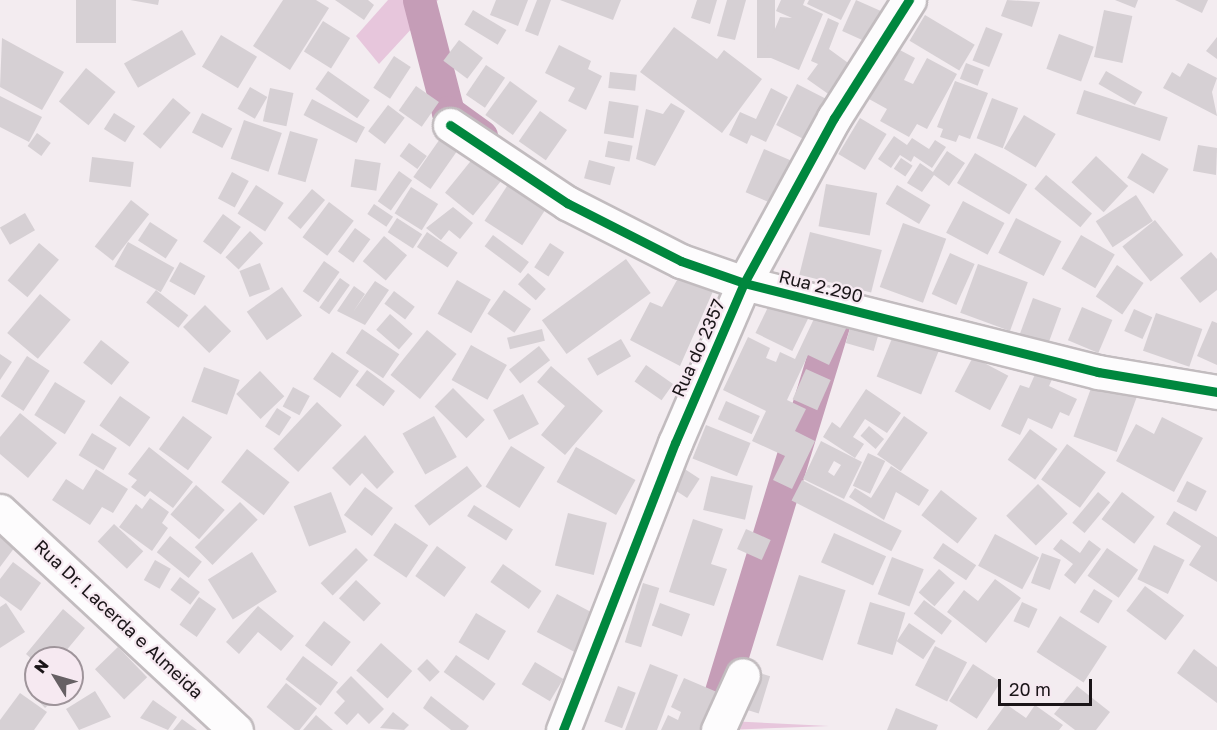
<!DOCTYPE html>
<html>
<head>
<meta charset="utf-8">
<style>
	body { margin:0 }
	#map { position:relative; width:1217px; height:730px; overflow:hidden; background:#f3ecf0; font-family:"Golos Text",sans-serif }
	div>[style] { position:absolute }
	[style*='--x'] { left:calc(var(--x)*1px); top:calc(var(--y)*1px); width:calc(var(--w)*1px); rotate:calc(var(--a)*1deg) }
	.forest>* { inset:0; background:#e7c6dc }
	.canal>* { height:33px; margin:-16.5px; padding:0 16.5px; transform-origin:16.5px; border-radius:16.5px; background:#c59db7 }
	.building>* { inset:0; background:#d6d0d4; transform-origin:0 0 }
	.roads { filter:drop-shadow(2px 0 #c2bcbf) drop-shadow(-2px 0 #c2bcbf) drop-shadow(0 2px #c2bcbf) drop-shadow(0 -2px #c2bcbf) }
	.street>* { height:33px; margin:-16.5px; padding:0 16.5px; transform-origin:16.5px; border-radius:16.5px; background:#fdfcfd }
	.cycleway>* { height:9px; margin:-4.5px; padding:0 4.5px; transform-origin:4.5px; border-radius:4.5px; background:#00873e }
	span { translate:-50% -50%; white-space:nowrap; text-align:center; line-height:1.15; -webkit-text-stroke:4.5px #f6e9f1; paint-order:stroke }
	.street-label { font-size:18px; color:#1a1518 }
	.north { position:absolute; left:24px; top:646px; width:60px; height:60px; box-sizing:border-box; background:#f6e9f1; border:2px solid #9e949a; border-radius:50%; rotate:307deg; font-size:16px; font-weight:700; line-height:24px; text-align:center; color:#1a1518 }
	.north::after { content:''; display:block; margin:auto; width:21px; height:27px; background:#666064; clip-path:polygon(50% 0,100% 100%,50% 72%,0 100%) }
	.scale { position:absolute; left:998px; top:679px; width:94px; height:27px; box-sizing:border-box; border:3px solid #1a1518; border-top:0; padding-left:8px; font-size:18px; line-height:21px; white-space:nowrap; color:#1a1518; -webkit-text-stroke:4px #f6e9f1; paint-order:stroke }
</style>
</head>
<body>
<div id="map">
	<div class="forest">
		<i style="clip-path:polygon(388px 0,438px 0,379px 64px,356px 36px)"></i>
		<i style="clip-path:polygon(728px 721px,829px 726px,726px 730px)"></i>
	</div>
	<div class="canal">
		<i style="--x:419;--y:0;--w:116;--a:75.5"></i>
		<i style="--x:448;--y:112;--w:41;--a:36"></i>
		<i style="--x:715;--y:711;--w:411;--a:-73"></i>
	</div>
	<div class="building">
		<i style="left:76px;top:0;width:40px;height:43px"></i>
		<i style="clip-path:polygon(130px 0,159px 0,158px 5px)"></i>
		<i style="clip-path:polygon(283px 0,316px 0,329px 8px,290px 70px,253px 46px)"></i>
		<i style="clip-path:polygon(335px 0,368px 0,374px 5px,364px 20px)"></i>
		<i style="clip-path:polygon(496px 0,528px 0,518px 26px,490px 15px)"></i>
		<i style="clip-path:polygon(537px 0,551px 0,538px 36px,525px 31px)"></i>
		<i style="clip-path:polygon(560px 0,621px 0,613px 20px)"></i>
		<i style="clip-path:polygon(697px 0,717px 0,710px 24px,691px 18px)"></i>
		<i style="clip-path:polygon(727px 0,746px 0,735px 40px,717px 36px)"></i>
		<i style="left:757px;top:0;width:18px;height:58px"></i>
		<i style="clip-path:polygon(781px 0,805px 0,803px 5px,823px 14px,799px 70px,764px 55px,780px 17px,792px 18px,776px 11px)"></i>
		<i style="clip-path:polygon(809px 0,851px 0,841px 20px,807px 4px)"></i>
		<i style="left:856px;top:0;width:34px;height:34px;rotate:24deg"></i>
		<i style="clip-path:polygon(1007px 0,1040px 2px,1032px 27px,1001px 16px)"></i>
		<i style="clip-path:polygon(1115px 0,1138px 0,1135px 8px)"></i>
		<i style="clip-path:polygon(1175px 0,1208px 0,1202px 13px)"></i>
		<i style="left:473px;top:10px;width:39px;height:17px;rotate:31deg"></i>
		<i style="left:1104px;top:10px;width:29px;height:48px;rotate:12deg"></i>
		<i style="left:925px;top:15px;width:58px;height:30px;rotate:31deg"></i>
		<i style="clip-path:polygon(828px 18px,839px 23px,829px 49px,855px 68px,834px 98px,807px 79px,818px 64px,811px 61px)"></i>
		<i style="left:323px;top:21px;width:32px;height:36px;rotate:32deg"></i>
		<i style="clip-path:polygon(674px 27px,717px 59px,724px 50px,762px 79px,722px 133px,640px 72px)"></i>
		<i style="left:986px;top:27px;width:18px;height:36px;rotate:22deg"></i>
		<i style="left:182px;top:30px;width:28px;height:67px;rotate:60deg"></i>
		<i style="left:1059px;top:34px;width:37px;height:37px;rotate:20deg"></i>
		<i style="left:221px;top:35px;width:42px;height:37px;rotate:31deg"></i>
		<i style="clip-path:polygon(1217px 37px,1217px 59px,1206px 51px)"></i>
		<i style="clip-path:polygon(2px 38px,64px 72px,42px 110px,0 87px)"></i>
		<i style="left:459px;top:40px;width:30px;height:26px;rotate:37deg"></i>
		<i style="clip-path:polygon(559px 45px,591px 61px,588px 69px,602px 76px,586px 110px,568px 101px,575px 88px,545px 73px)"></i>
		<i style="clip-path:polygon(896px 48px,915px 58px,904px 80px,913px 84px,927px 58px,957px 74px,927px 129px,917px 124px,909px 137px,880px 121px,887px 109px,869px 99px)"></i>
		<i style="left:394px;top:56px;width:20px;height:38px;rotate:33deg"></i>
		<i style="left:966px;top:63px;width:19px;height:17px;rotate:21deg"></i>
		<i style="clip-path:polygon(1188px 63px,1217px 78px,1212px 92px,1217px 116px,1163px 88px,1172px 72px,1180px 77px)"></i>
		<i style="left:486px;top:65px;width:23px;height:36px;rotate:34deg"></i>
		<i style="left:86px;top:68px;width:38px;height:43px;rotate:39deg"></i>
		<i style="left:328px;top:71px;width:51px;height:22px;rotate:35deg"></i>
		<i style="left:1106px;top:71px;width:42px;height:15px;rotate:30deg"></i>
		<i style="left:610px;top:72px;width:27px;height:16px;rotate:6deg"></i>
		<i style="left:510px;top:81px;width:34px;height:42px;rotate:36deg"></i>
		<i style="clip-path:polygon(955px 81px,988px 93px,970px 139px,959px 135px,956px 142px,940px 137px,943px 129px,937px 127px)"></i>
		<i style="left:797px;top:84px;width:39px;height:46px;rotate:27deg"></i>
		<i style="left:416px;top:86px;width:28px;height:30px;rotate:35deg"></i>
		<i style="left:250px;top:87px;width:20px;height:25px;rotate:30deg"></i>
		<i style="left:270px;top:88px;width:24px;height:34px;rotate:12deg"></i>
		<i style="clip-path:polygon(771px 88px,788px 97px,766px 142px,751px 135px,747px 144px,729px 135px,740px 112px,756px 119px)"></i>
		<i style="left:1084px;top:90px;width:88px;height:25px;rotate:18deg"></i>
		<i style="clip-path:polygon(0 96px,42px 117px,29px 142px,0 127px)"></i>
		<i style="left:173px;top:98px;width:23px;height:47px;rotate:40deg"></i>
		<i style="left:992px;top:98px;width:28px;height:43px;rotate:21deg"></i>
		<i style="left:312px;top:99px;width:60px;height:18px;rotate:28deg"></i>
		<i style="left:609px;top:101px;width:30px;height:33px;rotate:9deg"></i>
		<i style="clip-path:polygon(671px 103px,685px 111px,655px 166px,636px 159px,646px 109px,663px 114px)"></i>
		<i style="left:388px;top:105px;width:21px;height:33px;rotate:37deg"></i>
		<i style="left:540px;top:111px;width:33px;height:37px;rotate:35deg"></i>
		<i style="left:114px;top:113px;width:25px;height:19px;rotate:32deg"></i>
		<i style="left:202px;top:113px;width:34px;height:22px;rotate:27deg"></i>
		<i style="left:1024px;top:115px;width:37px;height:39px;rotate:31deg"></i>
		<i style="left:860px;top:118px;width:31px;height:42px;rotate:31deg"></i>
		<i style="left:244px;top:120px;width:40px;height:41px;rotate:19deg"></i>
		<i style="left:290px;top:131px;width:29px;height:45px;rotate:16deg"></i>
		<i style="left:37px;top:133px;width:17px;height:16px;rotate:36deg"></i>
		<i style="left:442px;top:136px;width:21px;height:50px;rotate:35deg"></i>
		<i style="clip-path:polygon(894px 136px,907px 145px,912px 138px,929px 149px,935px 140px,946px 147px,932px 168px,914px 156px,911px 162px,900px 155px,891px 168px,878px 159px)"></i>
		<i style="left:608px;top:141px;width:25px;height:16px;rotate:11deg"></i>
		<i style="left:409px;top:143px;width:22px;height:16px;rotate:36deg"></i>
		<i style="clip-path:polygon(1198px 145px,1217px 148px,1216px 175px,1193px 171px)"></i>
		<i style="left:764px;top:149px;width:30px;height:47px;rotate:23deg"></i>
		<i style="clip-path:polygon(947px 151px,965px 163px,949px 186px,934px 175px,922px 192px,907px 183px,920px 163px,933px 172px)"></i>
		<i style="left:975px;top:153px;width:61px;height:35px;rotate:31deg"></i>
		<i style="left:1142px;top:153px;width:31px;height:29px;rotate:31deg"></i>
		<i style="left:1096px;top:156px;width:44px;height:36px;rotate:43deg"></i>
		<i style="left:92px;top:157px;width:42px;height:25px;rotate:7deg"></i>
		<i style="left:474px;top:157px;width:36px;height:46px;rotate:39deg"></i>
		<i style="left:901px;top:158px;width:14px;height:13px;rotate:34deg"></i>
		<i style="left:355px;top:159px;width:26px;height:28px;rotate:9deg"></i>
		<i style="left:589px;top:160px;width:27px;height:19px;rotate:15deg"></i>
		<i style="left:399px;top:171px;width:16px;height:37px;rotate:35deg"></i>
		<i style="left:232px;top:172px;width:19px;height:30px;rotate:28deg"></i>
		<i style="left:1046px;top:175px;width:60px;height:18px;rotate:40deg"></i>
		<i style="left:509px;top:183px;width:45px;height:45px;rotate:33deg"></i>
		<i style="left:826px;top:184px;width:52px;height:43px;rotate:10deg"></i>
		<i style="left:256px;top:185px;width:33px;height:34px;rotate:33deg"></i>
		<i style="left:897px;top:185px;width:39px;height:22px;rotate:31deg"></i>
		<i style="left:411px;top:187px;width:32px;height:31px;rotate:32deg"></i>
		<i style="left:312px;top:189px;width:17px;height:38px;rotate:40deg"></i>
		<i style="left:1136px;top:195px;width:31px;height:48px;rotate:57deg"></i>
		<i style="left:131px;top:200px;width:23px;height:59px;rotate:38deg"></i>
		<i style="left:963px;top:201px;width:47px;height:36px;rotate:28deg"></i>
		<i style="left:329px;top:202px;width:31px;height:44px;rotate:37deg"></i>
		<i style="left:374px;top:204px;width:23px;height:12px;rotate:34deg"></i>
		<i style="clip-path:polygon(453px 207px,473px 223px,460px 239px,449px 230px,441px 240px,426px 228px)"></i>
		<i style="left:25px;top:213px;width:20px;height:29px;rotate:60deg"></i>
		<i style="left:223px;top:214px;width:22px;height:34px;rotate:36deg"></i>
		<i style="left:397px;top:218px;width:30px;height:17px;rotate:33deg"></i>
		<i style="left:1016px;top:218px;width:51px;height:39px;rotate:27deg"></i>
		<i style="left:1155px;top:220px;width:45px;height:42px;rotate:51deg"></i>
		<i style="left:150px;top:222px;width:33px;height:22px;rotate:33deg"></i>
		<i style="left:903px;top:223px;width:46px;height:68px;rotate:20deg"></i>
		<i style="left:355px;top:228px;width:19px;height:29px;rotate:36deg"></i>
		<i style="left:250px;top:231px;width:18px;height:36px;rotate:43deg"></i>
		<i style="left:427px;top:232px;width:37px;height:18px;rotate:34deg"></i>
		<i style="left:810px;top:232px;width:74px;height:44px;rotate:14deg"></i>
		<i style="left:493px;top:235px;width:45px;height:14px;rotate:37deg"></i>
		<i style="left:1081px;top:235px;width:39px;height:39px;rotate:30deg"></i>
		<i style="left:384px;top:236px;width:30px;height:33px;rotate:40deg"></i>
		<i style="left:128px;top:242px;width:53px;height:28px;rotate:29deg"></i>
		<i style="left:39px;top:243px;width:26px;height:49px;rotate:40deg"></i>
		<i style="left:550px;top:243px;width:17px;height:29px;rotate:33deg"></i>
		<i style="clip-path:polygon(1211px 252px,1217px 259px,1217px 290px,1200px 303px,1180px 278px)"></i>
		<i style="left:950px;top:253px;width:27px;height:45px;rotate:24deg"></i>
		<i style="left:626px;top:259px;width:42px;height:104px;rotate:54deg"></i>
		<i style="left:324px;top:261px;width:19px;height:37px;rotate:35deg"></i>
		<i style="left:180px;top:262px;width:29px;height:22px;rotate:29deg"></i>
		<i style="left:260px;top:263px;width:28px;height:22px;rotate:69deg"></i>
		<i style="left:978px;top:264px;width:53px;height:52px;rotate:20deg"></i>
		<i style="left:1117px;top:265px;width:32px;height:38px;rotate:34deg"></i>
		<i style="clip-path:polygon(682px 271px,714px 289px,680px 366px,630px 340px,650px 302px,662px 307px)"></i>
		<i style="left:528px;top:273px;width:24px;height:15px;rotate:42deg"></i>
		<i style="left:340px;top:278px;width:12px;height:36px;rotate:35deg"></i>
		<i style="left:457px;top:280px;width:39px;height:39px;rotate:30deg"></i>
		<i style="clip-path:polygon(375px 281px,389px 290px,365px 325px,337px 311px,354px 286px,365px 294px,353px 312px)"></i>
		<i style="left:282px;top:287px;width:35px;height:43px;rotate:55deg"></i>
		<i style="left:156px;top:290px;width:41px;height:16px;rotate:38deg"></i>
		<i style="left:504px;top:290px;width:33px;height:29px;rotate:35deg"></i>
		<i style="left:394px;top:291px;width:26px;height:16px;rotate:37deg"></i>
		<i style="left:40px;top:294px;width:40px;height:51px;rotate:40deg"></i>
		<i style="left:773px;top:297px;width:41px;height:40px;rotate:26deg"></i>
		<i style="left:1033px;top:298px;width:30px;height:40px;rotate:20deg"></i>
		<i style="left:205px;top:305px;width:37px;height:31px;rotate:45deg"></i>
		<i style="clip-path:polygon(820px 306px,850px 320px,829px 365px,808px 355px,787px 400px,806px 409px,795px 431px,815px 441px,792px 489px,773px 480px,785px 456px,752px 441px,766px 411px,723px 390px,748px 337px,770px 348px,766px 358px,776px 362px,780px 352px,795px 359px)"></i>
		<i style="left:1082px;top:307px;width:33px;height:36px;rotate:23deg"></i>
		<i style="left:1134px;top:309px;width:20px;height:24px;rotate:24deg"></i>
		<i style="left:1156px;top:313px;width:49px;height:40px;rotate:19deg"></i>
		<i style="left:390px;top:314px;width:30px;height:21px;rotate:41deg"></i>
		<i style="left:853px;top:318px;width:29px;height:26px;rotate:16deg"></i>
		<i style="clip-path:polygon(1212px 321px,1217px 323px,1217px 365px,1197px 356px)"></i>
		<i style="left:362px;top:329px;width:45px;height:29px;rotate:34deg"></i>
		<i style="left:542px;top:329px;width:12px;height:36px;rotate:76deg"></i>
		<i style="left:427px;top:330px;width:38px;height:58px;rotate:39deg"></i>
		<i style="left:895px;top:331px;width:48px;height:49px;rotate:22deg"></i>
		<i style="left:621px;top:339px;width:20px;height:39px;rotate:60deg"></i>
		<i style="left:101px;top:340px;width:36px;height:29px;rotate:38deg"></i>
		<i style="left:471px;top:345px;width:41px;height:40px;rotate:29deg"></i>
		<i style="left:539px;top:346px;width:18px;height:38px;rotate:52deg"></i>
		<i style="left:332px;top:352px;width:33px;height:33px;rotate:35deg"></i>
		<i style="clip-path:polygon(0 354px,12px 362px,0 380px)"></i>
		<i style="left:27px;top:356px;width:27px;height:48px;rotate:33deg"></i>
		<i style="left:973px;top:357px;width:40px;height:39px;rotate:28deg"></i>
		<i style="clip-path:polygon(1040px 363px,1056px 371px,1049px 386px,1077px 399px,1069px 416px,1060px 412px,1052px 429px,1028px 418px,1020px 435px,1001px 426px,1020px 385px,1029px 388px)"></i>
		<i style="left:646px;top:365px;width:33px;height:20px;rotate:35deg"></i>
		<i style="clip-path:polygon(551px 366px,603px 411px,565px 455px,541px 435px,565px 406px,537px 382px)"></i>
		<i style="left:204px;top:367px;width:38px;height:37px;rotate:20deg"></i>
		<i style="left:806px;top:369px;width:27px;height:33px;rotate:24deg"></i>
		<i style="left:367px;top:370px;width:35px;height:19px;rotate:37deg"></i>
		<i style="left:260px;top:371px;width:35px;height:33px;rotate:46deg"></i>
		<i style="left:1094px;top:380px;width:46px;height:60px;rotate:20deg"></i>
		<i style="left:55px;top:382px;width:36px;height:39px;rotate:32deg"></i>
		<i style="left:293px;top:387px;width:19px;height:22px;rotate:28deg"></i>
		<i style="left:453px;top:388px;width:45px;height:26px;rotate:45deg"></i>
		<i style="clip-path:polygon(866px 389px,901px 413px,887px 433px,865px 419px,853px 437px,864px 444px,855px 458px,823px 437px,832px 422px,840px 428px)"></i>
		<i style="left:523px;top:394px;width:34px;height:34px;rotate:62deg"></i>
		<i style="left:120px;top:396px;width:37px;height:36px;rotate:35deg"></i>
		<i style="left:726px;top:401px;width:37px;height:20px;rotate:24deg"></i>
		<i style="left:317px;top:402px;width:34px;height:64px;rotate:43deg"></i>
		<i style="left:277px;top:408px;width:17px;height:22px;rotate:33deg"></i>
		<i style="clip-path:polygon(20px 413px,57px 443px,28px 478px,0 454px,0 437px)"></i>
		<i style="left:183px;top:416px;width:36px;height:41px;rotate:36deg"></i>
		<i style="left:434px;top:416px;width:47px;height:36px;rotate:61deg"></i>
		<i style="left:904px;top:416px;width:29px;height:47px;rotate:35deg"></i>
		<i style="clip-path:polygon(1162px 417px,1203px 438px,1174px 492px,1116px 461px,1136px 424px,1154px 434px)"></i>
		<i style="left:706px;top:425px;width:48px;height:36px;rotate:22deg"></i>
		<i style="left:869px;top:426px;width:20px;height:13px;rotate:41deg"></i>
		<i style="left:1030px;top:429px;width:34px;height:38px;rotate:36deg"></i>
		<i style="left:92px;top:433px;width:29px;height:26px;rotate:31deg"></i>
		<i style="clip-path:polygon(365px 435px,394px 472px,377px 489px,362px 473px,350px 486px,332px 468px)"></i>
		<i style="clip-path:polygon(evenodd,821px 441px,862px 462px,844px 499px,803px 479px,821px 441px,834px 461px,841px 465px,834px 476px,828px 472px,834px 461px)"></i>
		<i style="left:1067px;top:444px;width:48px;height:44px;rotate:36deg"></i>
		<i style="left:511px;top:446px;width:40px;height:48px;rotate:32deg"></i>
		<i style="clip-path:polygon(149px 447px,193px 482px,173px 508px,150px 491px,145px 497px,131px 487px,137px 480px,128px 474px)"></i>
		<i style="left:576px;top:447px;width:68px;height:40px;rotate:29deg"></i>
		<i style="left:247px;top:449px;width:54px;height:42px;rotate:38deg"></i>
		<i style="left:868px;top:453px;width:19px;height:36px;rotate:25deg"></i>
		<i style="left:677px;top:464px;width:27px;height:23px;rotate:33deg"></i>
		<i style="left:467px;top:466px;width:25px;height:66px;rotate:53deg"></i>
		<i style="clip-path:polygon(891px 466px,929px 490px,919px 506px,896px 492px,884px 520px,849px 497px,855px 488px,871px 498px)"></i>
		<i style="clip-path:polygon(96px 469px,128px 489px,113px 513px,102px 507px,90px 525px,52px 500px,66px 479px,83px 490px)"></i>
		<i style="left:711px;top:476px;width:43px;height:35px;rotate:13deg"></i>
		<i style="left:802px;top:480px;width:112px;height:23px;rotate:27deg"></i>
		<i style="left:1187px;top:481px;width:22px;height:23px;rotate:27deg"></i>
		<i style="left:1038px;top:484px;width:42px;height:45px;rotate:45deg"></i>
		<i style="left:196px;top:485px;width:38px;height:39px;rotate:41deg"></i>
		<i style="left:365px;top:487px;width:35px;height:35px;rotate:37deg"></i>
		<i style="left:941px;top:490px;width:46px;height:32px;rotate:38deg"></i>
		<i style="left:331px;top:492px;width:43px;height:40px;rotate:69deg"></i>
		<i style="left:1098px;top:492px;width:16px;height:40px;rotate:40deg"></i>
		<i style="left:1122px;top:492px;width:41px;height:34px;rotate:37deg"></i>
		<i style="clip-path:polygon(150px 498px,169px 512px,162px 523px,168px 528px,152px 551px,119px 527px,136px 504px,142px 509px)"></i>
		<i style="left:240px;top:502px;width:25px;height:64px;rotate:45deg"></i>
		<i style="left:474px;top:505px;width:46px;height:13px;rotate:32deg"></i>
		<i style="clip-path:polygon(1174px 511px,1217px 537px,1217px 582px,1189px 565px,1201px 546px,1166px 524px)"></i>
		<i style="left:568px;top:513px;width:40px;height:54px;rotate:14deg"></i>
		<i style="clip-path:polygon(693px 519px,723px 529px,711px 564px,727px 569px,714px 606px,669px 592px)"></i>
		<i style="left:395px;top:523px;width:40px;height:39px;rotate:34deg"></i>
		<i style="left:114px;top:524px;width:40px;height:24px;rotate:43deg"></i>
		<i style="clip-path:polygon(0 529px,18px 543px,0 567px)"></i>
		<i style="left:746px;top:529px;width:27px;height:22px;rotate:24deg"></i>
		<i style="left:834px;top:533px;width:57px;height:32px;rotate:24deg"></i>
		<i style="left:995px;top:534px;width:50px;height:36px;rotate:28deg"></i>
		<i style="left:170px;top:536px;width:41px;height:21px;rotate:39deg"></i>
		<i style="clip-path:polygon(1061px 539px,1080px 553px,1089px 540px,1101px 549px,1075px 584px,1064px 575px,1073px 564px,1053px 549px)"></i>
		<i style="left:943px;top:543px;width:40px;height:18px;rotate:34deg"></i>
		<i style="left:1154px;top:545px;width:34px;height:38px;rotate:26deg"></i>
		<i style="left:437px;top:546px;width:36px;height:37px;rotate:36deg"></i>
		<i style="left:356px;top:548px;width:17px;height:50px;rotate:45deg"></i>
		<i style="left:1107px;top:548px;width:38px;height:34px;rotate:35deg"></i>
		<i style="left:252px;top:552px;width:47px;height:52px;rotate:58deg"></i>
		<i style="left:1042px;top:553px;width:20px;height:32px;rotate:20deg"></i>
		<i style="left:892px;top:557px;width:34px;height:40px;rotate:21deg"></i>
		<i style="left:155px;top:560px;width:18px;height:23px;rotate:29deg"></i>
		<i style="clip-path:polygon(13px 562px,41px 583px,21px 611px,0 596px,0 579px)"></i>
		<i style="left:503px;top:564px;width:47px;height:22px;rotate:35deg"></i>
		<i style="left:939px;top:569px;width:21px;height:31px;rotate:41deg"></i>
		<i style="left:799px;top:575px;width:49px;height:74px;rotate:18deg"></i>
		<i style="left:180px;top:577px;width:25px;height:16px;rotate:37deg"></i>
		<i style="clip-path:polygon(995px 579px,1021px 598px,986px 643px,947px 612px,964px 590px,978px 601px)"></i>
		<i style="left:356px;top:580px;width:34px;height:25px;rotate:43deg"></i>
		<i style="left:643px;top:583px;width:17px;height:62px;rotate:17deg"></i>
		<i style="left:1145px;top:586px;width:49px;height:31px;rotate:37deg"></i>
		<i style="left:1094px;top:589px;width:22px;height:27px;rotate:32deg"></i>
		<i style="left:557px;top:594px;width:47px;height:43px;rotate:28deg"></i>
		<i style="left:199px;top:597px;width:21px;height:34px;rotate:35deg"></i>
		<i style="left:924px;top:600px;width:35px;height:17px;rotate:37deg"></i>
		<i style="left:870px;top:602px;width:37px;height:44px;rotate:17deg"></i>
		<i style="left:1022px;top:602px;width:17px;height:21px;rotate:24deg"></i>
		<i style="clip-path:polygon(6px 603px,25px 632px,0 648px,0 607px)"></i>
		<i style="left:660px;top:603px;width:32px;height:24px;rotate:20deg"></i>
		<i style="clip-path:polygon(258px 606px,294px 636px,281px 651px,258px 632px,239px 654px,226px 642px)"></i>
		<i style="clip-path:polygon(63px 609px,85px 628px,60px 658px,36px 658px,36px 663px,26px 654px)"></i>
		<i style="left:476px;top:613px;width:35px;height:34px;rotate:31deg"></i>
		<i style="left:1060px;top:616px;width:56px;height:43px;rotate:33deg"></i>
		<i style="left:324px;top:621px;width:34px;height:31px;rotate:38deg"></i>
		<i style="left:909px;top:623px;width:32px;height:22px;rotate:34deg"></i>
		<i style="left:381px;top:643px;width:42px;height:37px;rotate:42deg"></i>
		<i style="left:935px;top:646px;width:36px;height:44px;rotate:27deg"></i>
		<i style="left:118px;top:647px;width:42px;height:32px;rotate:46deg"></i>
		<i style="clip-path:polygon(1194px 649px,1217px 667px,1217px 703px,1177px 673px)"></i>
		<i style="left:456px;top:655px;width:49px;height:21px;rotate:36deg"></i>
		<i style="left:303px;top:656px;width:44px;height:29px;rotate:37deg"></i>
		<i style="left:427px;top:659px;width:18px;height:14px;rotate:45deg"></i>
		<i style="clip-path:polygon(72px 662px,82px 674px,72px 683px)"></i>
		<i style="left:535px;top:662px;width:33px;height:26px;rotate:31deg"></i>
		<i style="clip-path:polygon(650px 664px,678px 675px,657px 730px,625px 730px)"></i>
		<i style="left:973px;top:664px;width:33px;height:44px;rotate:33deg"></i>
		<i style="left:750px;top:670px;width:21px;height:39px;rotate:17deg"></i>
		<i style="clip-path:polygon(351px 676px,384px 709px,369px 724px,358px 713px,347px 725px,334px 713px,345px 701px,336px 692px)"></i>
		<i style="clip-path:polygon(684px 678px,724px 695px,710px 730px,661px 730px,668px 715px,678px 720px,681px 712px,671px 707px)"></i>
		<i style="left:286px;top:683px;width:40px;height:31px;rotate:39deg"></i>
		<i style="clip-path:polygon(36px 685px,36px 694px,60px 694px,45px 708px,29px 691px)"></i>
		<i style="left:618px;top:686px;width:19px;height:38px;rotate:21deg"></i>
		<i style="clip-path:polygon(1077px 686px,1110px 712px,1096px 730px,1075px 730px,1054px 714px)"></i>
		<i style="clip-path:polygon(95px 691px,111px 717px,79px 730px,66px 709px)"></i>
		<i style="clip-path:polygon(20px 693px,47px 712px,34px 730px,0 730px,0 720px)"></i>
		<i style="clip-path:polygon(431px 696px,469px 726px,466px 730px,451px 730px,423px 708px)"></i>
		<i style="clip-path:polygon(153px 700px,177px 717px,168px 730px,140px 718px)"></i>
		<i style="clip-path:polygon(1006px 704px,1026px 718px,1035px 705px,1063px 725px,1059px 730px,987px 730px)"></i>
		<i style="clip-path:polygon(896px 708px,938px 725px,936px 730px,887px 730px)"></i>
		<i style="clip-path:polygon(393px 712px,409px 725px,404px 730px,380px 728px)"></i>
		<i style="clip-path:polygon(316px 715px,333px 730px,303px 730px)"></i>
		<i style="clip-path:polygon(182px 719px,197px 730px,173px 730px)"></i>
	</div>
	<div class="roads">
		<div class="street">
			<i style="--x:450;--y:125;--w:141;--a:33.7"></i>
			<i style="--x:567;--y:203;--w:128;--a:27"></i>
			<i style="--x:681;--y:261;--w:67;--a:19.2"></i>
			<i style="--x:744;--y:283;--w:365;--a:14.1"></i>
			<i style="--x:1098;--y:372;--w:121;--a:9.5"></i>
			<i style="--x:0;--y:511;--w:322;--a:42.9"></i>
			<i style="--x:563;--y:730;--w:308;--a:-68.7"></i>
			<i style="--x:675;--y:443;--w:174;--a:-66.7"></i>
			<i style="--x:744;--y:283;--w:188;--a:-61.4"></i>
			<i style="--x:834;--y:118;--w:140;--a:-57.6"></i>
			<i style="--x:718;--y:730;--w:60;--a:-65.6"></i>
		</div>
	</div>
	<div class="cycleway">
		<i style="--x:450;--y:125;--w:141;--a:33.7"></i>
		<i style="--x:567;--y:203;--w:128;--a:27"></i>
		<i style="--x:681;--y:261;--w:67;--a:19.2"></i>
		<i style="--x:744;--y:283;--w:365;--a:14.1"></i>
		<i style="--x:1098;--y:372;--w:121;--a:9.5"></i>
		<i style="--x:563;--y:730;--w:308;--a:-68.7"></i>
		<i style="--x:675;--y:443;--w:174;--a:-66.7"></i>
		<i style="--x:744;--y:283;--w:188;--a:-61.4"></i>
		<i style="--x:834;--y:118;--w:140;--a:-57.6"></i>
	</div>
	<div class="street-label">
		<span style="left:821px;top:286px;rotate:14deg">Rua 2.290</span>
		<span style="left:698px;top:348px;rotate:-66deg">Rua do 2357</span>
		<span style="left:119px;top:619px;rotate:43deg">Rua Dr. Lacerda e Almeida</span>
	</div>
	<div class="north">N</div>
	<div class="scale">20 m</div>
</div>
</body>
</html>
